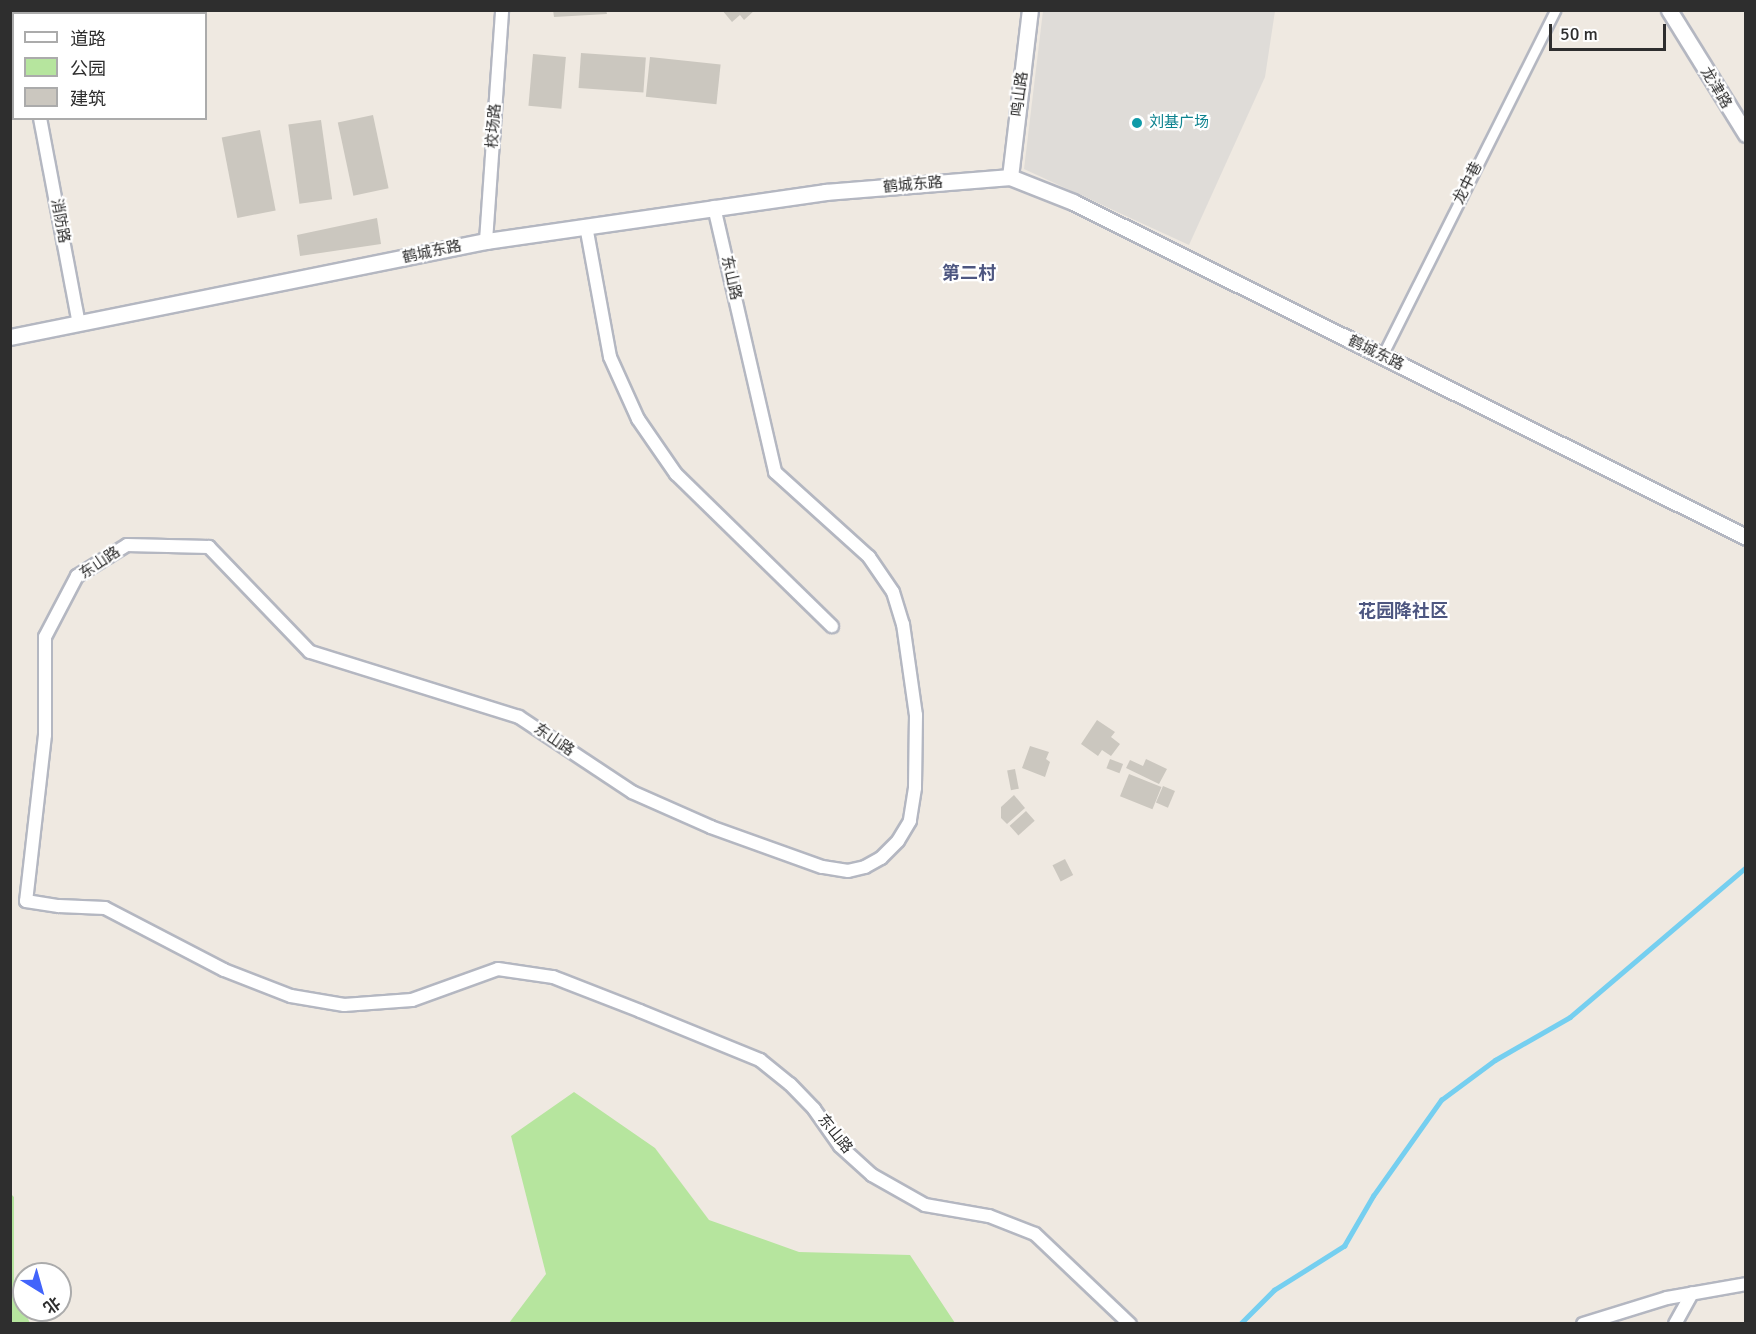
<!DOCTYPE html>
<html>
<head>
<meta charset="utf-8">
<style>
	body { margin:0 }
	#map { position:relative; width:1756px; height:1334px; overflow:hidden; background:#efe9e1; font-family:Signika,"Noto Sans SC",sans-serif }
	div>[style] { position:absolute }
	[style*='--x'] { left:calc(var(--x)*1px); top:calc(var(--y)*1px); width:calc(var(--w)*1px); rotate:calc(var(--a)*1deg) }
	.green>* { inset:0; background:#b6e59e }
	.plaza>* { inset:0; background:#dfdcd8 }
	.stream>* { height:4.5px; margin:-2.25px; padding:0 2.25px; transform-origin:2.25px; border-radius:2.25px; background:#75cff0 }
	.building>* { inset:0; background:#cbc7bf; transform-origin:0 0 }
	.roads { filter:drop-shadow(2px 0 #b4b7c1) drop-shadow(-2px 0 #b4b7c1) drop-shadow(0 2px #b4b7c1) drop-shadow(0 -2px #b4b7c1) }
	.pedestrian>* { height:9px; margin:-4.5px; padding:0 4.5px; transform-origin:4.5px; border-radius:4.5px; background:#fff }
	.minor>* { height:12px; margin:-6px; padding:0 6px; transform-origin:6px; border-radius:6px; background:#fff }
	.tertiary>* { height:15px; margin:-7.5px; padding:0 7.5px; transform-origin:7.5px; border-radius:7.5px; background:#fff }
	.dots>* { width:16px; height:16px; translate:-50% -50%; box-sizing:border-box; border:3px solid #fff; border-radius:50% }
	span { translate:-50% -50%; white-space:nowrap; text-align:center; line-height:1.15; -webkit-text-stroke:4.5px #fff; paint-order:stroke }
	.street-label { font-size:15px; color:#2e2e2e }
	.culture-label { font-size:15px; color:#0d838f }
	.left { translate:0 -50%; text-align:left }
	.quarter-label { font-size:18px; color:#4d5680; font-weight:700 }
	.frame { position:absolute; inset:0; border:12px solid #2e2e2e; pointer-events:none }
	.legend { position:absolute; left:12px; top:12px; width:195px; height:108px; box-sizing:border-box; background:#fff; border:2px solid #ababab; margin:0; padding:8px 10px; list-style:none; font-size:18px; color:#2e2e2e }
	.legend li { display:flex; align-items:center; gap:12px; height:30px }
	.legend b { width:30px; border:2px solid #ababab }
	.north { position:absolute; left:12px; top:1262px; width:60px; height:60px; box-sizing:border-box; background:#fff; border:2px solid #ababab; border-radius:50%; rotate:143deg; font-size:16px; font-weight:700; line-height:24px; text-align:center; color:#2e2e2e }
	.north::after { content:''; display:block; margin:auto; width:21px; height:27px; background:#4264fb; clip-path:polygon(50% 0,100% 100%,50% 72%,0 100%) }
	.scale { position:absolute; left:1549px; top:24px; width:117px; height:27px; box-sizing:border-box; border:3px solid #2e2e2e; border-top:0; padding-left:8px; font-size:18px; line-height:21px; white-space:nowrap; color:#2e2e2e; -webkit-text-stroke:4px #fff; paint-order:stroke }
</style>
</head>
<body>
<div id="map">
	<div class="green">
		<i style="clip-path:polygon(574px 1092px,655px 1148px,709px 1220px,799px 1252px,910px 1255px,955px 1323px,509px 1323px,546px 1274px,511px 1136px)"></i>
		<i style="clip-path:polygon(11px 1194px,14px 1197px,14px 1289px,30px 1323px,11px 1323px)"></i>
	</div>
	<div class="plaza">
		<i style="clip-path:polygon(1043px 11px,1275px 11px,1265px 77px,1189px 245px,1024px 169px)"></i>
	</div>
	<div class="stream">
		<i style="--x:1240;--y:1324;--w:48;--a:-45"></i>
		<i style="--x:1274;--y:1290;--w:83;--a:-32.2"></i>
		<i style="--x:1344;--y:1246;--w:58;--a:-59.9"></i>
		<i style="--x:1373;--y:1196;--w:118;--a:-54.7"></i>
		<i style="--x:1441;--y:1100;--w:67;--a:-36.5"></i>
		<i style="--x:1495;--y:1060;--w:86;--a:-29.8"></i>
		<i style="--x:1570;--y:1017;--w:231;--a:-40.4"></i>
	</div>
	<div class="building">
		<i style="clip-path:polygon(553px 10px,606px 10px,607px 14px,554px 17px)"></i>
		<i style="clip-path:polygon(722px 10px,755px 10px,744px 20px,740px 15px,732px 22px)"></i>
		<i style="left:581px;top:53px;width:65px;height:35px;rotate:4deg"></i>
		<i style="left:533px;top:54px;width:33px;height:52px;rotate:5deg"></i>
		<i style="left:650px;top:57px;width:71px;height:40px;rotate:6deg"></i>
		<i style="left:373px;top:115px;width:75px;height:36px;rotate:78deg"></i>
		<i style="left:321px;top:120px;width:80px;height:33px;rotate:82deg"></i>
		<i style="left:260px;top:130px;width:82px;height:39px;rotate:79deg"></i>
		<i style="clip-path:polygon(377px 218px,381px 244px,300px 256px,297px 235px)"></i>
		<i style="clip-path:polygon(1097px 720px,1115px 732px,1111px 737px,1120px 744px,1111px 756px,1102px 750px,1098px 756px,1081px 744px)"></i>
		<i style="clip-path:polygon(1030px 746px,1049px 752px,1046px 759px,1050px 762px,1045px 777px,1022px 768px)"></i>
		<i style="left:1110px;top:759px;width:14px;height:10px;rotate:21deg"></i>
		<i style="clip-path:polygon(1146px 759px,1167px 769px,1159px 784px,1126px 768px,1130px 760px,1143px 766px)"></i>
		<i style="left:1015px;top:769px;width:20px;height:8px;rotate:79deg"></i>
		<i style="left:1129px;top:774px;width:35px;height:24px;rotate:22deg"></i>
		<i style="left:1163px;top:786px;width:13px;height:18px;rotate:23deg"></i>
		<i style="clip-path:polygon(1014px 795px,1025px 808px,1007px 824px,1001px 818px,1001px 807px)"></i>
		<i style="left:1026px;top:811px;width:13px;height:22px;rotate:48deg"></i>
		<i style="left:1065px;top:859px;width:18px;height:14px;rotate:63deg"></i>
	</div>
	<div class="roads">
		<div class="pedestrian">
			<i style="--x:1382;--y:356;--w:387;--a:-63.4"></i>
		</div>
		<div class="minor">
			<i style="--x:19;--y:10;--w:4;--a:76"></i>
			<i style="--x:40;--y:118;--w:210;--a:79.3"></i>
			<i style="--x:714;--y:207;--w:272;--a:77"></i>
			<i style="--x:775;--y:472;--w:127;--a:42.1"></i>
			<i style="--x:869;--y:557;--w:42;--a:55.6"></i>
			<i style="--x:893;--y:592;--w:34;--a:73"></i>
			<i style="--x:903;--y:624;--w:92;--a:81.9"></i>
			<i style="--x:916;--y:715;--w:73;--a:90.8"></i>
			<i style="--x:915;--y:788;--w:33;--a:99"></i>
			<i style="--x:910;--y:821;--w:23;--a:121"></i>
			<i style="--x:898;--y:841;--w:24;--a:135"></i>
			<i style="--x:881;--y:858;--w:18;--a:151"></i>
			<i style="--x:865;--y:867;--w:17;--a:167"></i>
			<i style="--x:848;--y:871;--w:26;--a:-171"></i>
			<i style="--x:822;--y:867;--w:118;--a:-160.2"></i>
			<i style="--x:711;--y:827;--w:86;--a:-156.1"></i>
			<i style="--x:632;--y:792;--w:136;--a:-146.4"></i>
			<i style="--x:519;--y:717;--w:219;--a:-162.7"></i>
			<i style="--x:310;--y:652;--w:146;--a:-133.9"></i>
			<i style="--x:209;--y:547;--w:82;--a:-178.6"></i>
			<i style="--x:127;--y:545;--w:59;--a:148.2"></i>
			<i style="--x:77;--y:576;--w:69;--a:117.7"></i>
			<i style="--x:45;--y:637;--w:98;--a:90"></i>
			<i style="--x:45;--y:735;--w:167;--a:96.5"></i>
			<i style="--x:26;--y:901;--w:33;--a:9"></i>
			<i style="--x:59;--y:906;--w:46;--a:2.5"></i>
			<i style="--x:105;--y:908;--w:134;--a:27.5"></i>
			<i style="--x:224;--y:970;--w:72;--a:21.2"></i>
			<i style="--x:291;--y:996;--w:54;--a:9.6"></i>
			<i style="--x:344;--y:1005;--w:68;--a:-4.2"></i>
			<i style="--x:412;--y:1000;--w:91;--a:-19.8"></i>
			<i style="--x:498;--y:969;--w:56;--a:8.3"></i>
			<i style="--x:553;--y:977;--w:93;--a:21.3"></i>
			<i style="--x:640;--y:1011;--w:130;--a:22.2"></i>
			<i style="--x:760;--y:1060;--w:38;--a:39"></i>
			<i style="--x:790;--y:1084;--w:35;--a:46"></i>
			<i style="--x:814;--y:1109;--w:45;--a:54.9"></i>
			<i style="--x:840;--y:1146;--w:43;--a:42.2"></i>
			<i style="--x:872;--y:1175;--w:61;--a:29.5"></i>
			<i style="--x:925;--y:1205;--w:65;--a:9.8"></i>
			<i style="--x:989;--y:1216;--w:49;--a:21.4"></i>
			<i style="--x:1035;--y:1234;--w:131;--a:43.5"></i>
			<i style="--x:586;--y:226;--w:133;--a:79.6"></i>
			<i style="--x:610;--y:357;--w:68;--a:65.7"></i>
			<i style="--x:638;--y:419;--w:67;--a:55.4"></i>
			<i style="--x:676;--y:474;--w:218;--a:44.3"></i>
			<i style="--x:486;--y:241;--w:232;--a:-86"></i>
			<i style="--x:1583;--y:1324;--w:88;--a:-17.2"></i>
			<i style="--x:1667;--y:1298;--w:80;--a:-10"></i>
			<i style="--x:1675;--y:1324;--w:35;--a:-61"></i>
		</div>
		<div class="tertiary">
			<i style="--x:1669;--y:10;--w:146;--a:58.2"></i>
			<i style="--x:1010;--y:177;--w:168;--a:-83.2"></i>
			<i style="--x:10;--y:337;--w:486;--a:-11.4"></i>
			<i style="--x:486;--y:241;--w:343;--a:-8.2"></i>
			<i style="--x:825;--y:192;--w:186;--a:-4.6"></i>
			<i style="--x:1010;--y:177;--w:68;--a:21.6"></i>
			<i style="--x:1073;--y:202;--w:752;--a:26.46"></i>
		</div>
	</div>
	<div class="dots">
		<i style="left:1137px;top:123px;background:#0f9aa8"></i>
	</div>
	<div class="street-label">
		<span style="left:1716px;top:88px;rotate:59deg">龙津路</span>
		<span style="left:1020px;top:94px;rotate:-83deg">鸣山路</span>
		<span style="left:494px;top:126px;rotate:-86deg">校场路</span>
		<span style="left:1468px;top:183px;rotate:-63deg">龙中巷</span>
		<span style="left:913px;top:185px;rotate:-5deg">鹤城东路</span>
		<span style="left:60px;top:221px;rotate:79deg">消防路</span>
		<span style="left:432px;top:252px;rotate:-12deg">鹤城东路</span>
		<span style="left:731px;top:278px;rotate:77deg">东山路</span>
		<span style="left:1376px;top:353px;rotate:26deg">鹤城东路</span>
		<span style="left:100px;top:563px;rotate:-34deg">东山路</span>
		<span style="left:554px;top:740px;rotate:34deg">东山路</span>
		<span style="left:835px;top:1134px;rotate:51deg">东山路</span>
	</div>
	<div class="culture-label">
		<span class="left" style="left:1149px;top:123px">刘基广场</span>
	</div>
	<div class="quarter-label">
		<span style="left:969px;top:273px">第二村</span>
		<span style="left:1403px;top:611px">花园降社区</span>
	</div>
	<div class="frame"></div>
	<ul class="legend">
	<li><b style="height:8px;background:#fff"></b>道路</li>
	<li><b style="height:16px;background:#b6e59e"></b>公园</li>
	<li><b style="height:16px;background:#cbc7bf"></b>建筑</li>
	</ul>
	<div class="north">北</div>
	<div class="scale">50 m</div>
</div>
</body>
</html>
